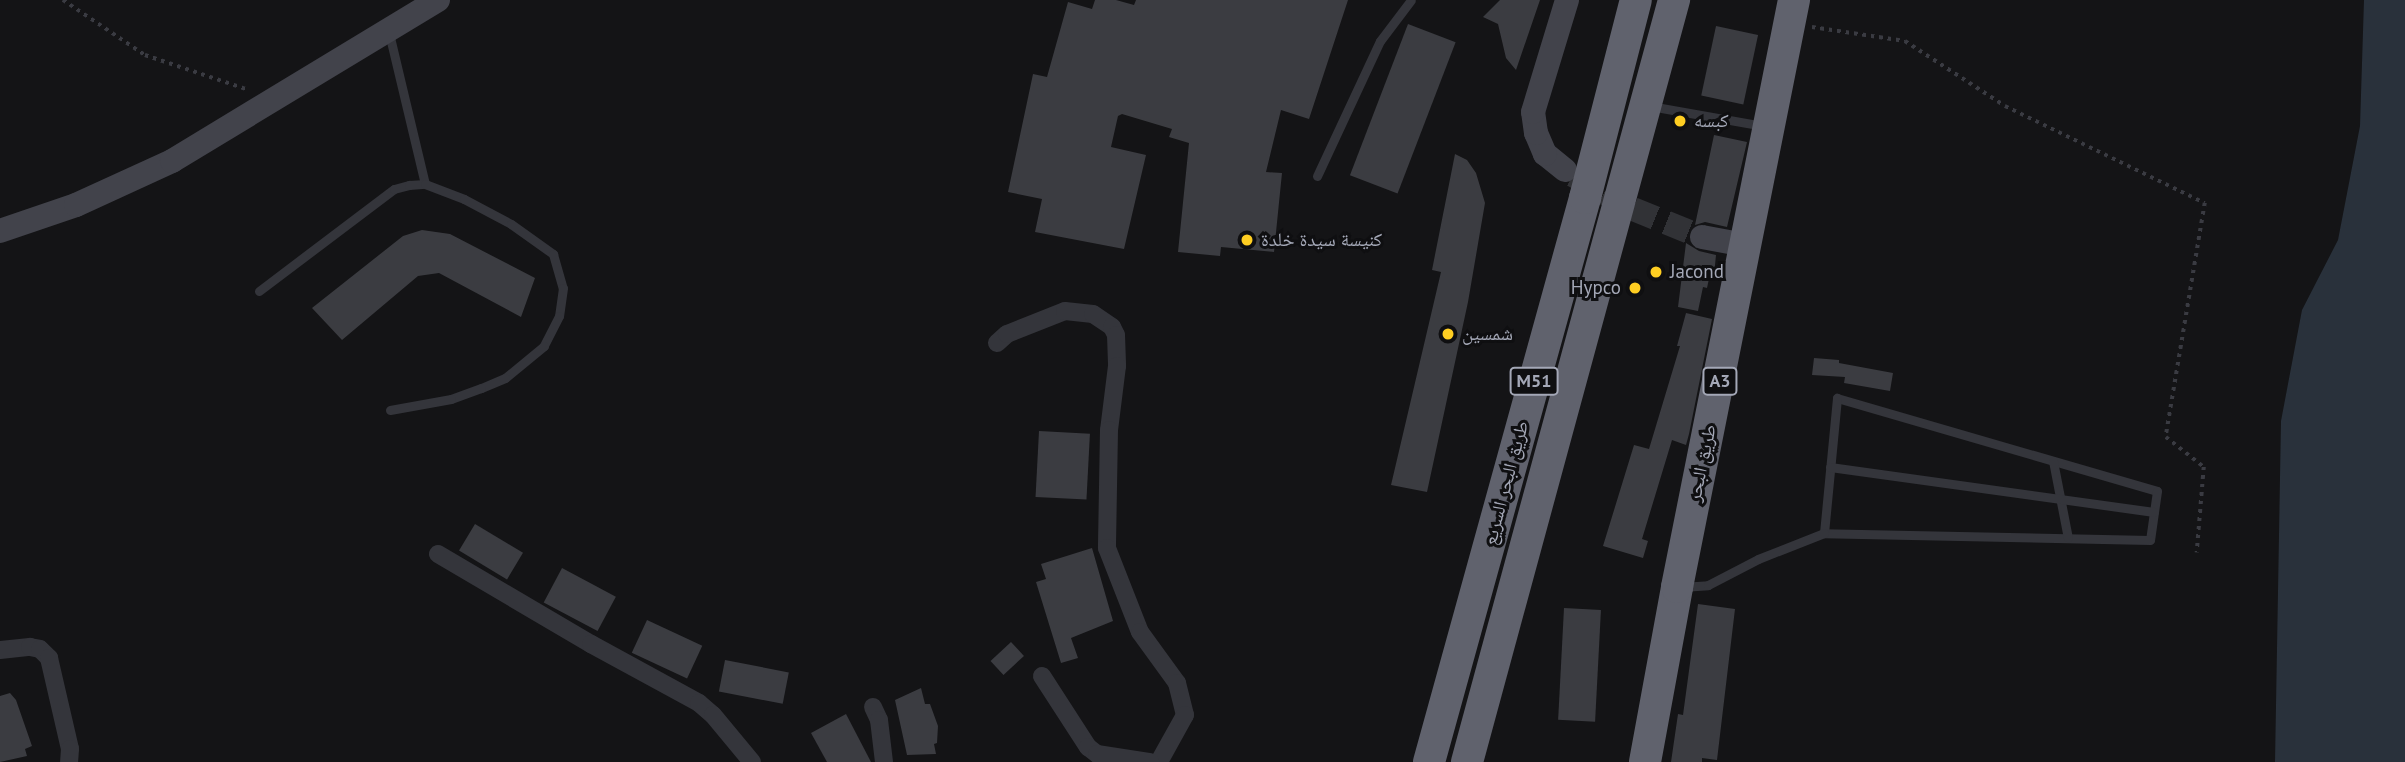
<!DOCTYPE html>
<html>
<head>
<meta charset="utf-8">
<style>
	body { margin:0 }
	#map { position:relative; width:2405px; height:762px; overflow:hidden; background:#141416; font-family:"PT Sans","Noto Naskh Arabic",sans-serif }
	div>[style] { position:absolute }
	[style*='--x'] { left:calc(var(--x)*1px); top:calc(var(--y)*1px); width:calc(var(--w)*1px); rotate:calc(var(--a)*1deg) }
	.water>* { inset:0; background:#29313b }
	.building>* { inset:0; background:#3b3c41; transform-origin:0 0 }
	.secondary-tunnel>* { height:24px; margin-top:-12px; transform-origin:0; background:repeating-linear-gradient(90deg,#313236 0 24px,transparent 0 36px) }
	.path>* { height:3.5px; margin-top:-1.75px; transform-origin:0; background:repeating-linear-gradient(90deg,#3a3b42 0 3.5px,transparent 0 8.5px) }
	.lane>* { height:9px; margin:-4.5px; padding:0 4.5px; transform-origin:4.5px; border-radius:4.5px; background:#34353b }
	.street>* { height:18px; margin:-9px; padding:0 9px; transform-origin:9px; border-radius:9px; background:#34353b }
	.secondary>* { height:24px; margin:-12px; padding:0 12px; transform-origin:12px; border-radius:12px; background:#42434b }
	.highway>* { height:32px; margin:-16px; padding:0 16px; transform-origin:16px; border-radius:16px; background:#60626d }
	.dots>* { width:19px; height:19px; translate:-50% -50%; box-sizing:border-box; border:4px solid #0f0f11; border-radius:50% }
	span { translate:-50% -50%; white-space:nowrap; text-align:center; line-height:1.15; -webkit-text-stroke:6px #0f0f11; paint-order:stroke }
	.shield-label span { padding:2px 5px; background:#0f0f11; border:2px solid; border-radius:5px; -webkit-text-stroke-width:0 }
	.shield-label { font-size:18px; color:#a4a8b7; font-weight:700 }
	.poi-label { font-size:19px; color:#a4a8b7 }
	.left { translate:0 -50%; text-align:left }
	.right { translate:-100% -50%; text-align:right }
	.street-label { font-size:19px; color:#a4a8b7 }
</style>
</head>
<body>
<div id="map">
	<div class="water">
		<i style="clip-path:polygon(2364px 0,2405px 0,2405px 762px,2275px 762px,2281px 421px,2302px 310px,2338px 240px,2360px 126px)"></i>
	</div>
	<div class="building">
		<i style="clip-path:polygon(1095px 0,1116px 0,1134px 5px,1136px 0,1348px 0,1309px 119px,1281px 110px,1266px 172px,1282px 173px,1274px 252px,1221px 247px,1220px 256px,1178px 252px,1189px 143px,1169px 137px,1172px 129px,1122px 114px,1118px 116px,1111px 147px,1146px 155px,1124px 249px,1035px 232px,1042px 199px,1008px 192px,1033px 74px,1047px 77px,1068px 2px,1092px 9px)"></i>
		<i style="clip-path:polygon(1500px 0,1540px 0,1516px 70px,1506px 58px,1498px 24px,1483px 17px)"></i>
		<i style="left:1408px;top:24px;width:51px;height:162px;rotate:21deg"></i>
		<i style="left:1716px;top:26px;width:43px;height:71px;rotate:12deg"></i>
		<i style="clip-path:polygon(1714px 135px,1747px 142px,1727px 227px,1705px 222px,1695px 225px)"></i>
		<i style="clip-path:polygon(1455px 154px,1467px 160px,1476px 173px,1485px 203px,1468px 302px,1427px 492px,1391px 485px,1441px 272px,1432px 270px)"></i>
		<i style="clip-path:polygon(422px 230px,450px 234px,535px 278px,521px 317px,439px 273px,418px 276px,342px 340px,312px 308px,403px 236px)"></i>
		<i style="clip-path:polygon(1686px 243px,1699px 251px,1716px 255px,1714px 275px,1710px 274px,1707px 288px,1703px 287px,1698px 311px,1678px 307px)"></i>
		<i style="clip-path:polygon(1686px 313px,1712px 319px,1689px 434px,1686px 445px,1672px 440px,1642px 539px,1648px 541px,1643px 558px,1603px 546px,1634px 445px,1649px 449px,1680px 346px,1677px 346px)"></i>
		<i style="clip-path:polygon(1814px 358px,1839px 360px,1839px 363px,1893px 373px,1890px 391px,1844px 383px,1845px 377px,1812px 375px)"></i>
		<i style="left:1039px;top:431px;width:51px;height:66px;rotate:3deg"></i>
		<i style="left:475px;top:524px;width:56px;height:31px;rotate:31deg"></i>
		<i style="clip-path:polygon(1092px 548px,1113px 621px,1071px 638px,1078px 658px,1061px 663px,1036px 582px,1046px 579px,1041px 564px)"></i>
		<i style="left:562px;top:568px;width:61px;height:39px;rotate:28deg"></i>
		<i style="clip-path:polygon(1698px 604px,1735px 609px,1717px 760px,1702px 758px,1702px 762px,1671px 762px,1678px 714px,1683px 715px)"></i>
		<i style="left:1564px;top:608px;width:37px;height:112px;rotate:3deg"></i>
		<i style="left:647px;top:620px;width:61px;height:36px;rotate:25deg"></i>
		<i style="left:1011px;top:642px;width:19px;height:28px;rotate:47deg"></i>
		<i style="left:725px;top:660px;width:65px;height:32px;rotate:11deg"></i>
		<i style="clip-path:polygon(921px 688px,925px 704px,930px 704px,938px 726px,937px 743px,934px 744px,936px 754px,907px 755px,895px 700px)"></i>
		<i style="clip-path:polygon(10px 693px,16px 700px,32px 746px,25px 749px,27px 756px,0 762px,0 696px)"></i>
		<i style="clip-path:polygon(846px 714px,871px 762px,827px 762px,811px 733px)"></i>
	</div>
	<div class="secondary-tunnel">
		<i style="--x:1573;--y:175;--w:69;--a:29.5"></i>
		<i style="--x:1633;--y:209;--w:74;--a:22.1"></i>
	</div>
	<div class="path">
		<i style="--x:63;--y:0;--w:99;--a:33.9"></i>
		<i style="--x:145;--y:55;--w:110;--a:18.6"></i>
		<i style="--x:1812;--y:27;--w:94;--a:8.6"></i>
		<i style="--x:1905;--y:41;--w:119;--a:33"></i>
		<i style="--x:2005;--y:106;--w:222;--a:25.9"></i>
		<i style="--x:2205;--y:203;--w:237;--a:99.5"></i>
		<i style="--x:2166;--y:437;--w:48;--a:38.3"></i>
		<i style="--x:2204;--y:467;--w:86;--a:94.7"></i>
	</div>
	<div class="lane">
		<i style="--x:389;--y:33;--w:155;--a:76.6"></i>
		<i style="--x:1650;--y:106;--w:116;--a:10"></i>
		<i style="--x:1317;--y:176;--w:149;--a:-65"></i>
		<i style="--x:1380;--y:41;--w:51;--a:-52.9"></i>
		<i style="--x:259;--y:291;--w:169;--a:-37.1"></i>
		<i style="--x:394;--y:189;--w:16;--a:-15"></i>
		<i style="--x:409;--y:185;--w:16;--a:-4"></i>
		<i style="--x:425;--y:184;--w:42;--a:21"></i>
		<i style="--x:464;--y:199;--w:53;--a:28"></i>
		<i style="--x:511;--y:224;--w:52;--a:35.5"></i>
		<i style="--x:553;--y:254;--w:35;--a:74"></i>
		<i style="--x:563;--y:288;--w:28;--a:98"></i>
		<i style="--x:559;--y:316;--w:34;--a:117"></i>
		<i style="--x:544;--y:346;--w:50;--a:140.6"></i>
		<i style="--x:505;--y:378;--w:26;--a:157"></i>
		<i style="--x:481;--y:388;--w:32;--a:160"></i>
		<i style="--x:451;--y:399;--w:62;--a:169.8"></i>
		<i style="--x:1837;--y:398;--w:333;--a:16.2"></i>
		<i style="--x:2157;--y:491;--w:49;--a:98.1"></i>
		<i style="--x:2150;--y:540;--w:326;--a:-178.8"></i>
		<i style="--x:1824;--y:533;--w:136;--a:-84.5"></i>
		<i style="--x:2053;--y:461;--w:78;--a:79"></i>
		<i style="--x:1830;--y:467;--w:327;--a:7.9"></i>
		<i style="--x:1682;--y:587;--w:26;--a:-4"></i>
		<i style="--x:1708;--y:585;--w:56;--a:-27.5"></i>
		<i style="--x:1758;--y:559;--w:71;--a:-21.5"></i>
	</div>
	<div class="street">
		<i style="--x:997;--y:343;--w:13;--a:-42"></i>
		<i style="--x:1007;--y:334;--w:62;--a:-21.6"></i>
		<i style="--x:1065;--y:311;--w:28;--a:6"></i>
		<i style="--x:1093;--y:314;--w:23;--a:34"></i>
		<i style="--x:1112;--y:327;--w:9;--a:63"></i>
		<i style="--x:1116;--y:335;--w:31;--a:88"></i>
		<i style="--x:1117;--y:366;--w:64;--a:97.1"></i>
		<i style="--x:1109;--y:430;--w:118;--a:91"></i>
		<i style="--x:1107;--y:548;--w:90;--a:68.6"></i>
		<i style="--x:1140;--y:632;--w:63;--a:54"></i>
		<i style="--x:1177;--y:683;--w:33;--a:76"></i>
		<i style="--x:1185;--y:715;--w:54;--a:119"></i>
		<i style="--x:438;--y:554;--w:178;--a:30.5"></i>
		<i style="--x:591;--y:644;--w:123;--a:28.6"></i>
		<i style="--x:699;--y:703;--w:18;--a:41"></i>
		<i style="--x:713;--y:715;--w:61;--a:50.3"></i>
		<i style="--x:0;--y:650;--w:30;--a:-6"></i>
		<i style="--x:30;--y:647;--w:10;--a:11"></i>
		<i style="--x:40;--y:649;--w:13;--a:45"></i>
		<i style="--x:49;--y:658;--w:93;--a:77"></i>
		<i style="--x:70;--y:749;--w:13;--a:94"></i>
		<i style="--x:1042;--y:676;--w:85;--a:57.1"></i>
		<i style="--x:1088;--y:747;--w:11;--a:38"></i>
		<i style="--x:1097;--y:754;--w:54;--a:8.6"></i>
		<i style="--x:873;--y:707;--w:14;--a:65"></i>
		<i style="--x:879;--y:720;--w:42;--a:83.2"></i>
	</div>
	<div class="secondary">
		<i style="--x:1565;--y:170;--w:26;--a:-141"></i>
		<i style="--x:1545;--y:154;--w:23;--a:-113"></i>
		<i style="--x:1536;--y:133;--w:21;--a:-98"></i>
		<i style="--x:1533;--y:112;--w:117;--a:-73.1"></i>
		<i style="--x:0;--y:231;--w:80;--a:-18.9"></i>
		<i style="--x:76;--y:205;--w:106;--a:-24.6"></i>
		<i style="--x:172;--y:161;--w:311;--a:-31.2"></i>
		<i style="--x:1702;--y:237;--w:44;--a:10.5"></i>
	</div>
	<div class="highway">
		<i style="--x:1429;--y:762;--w:585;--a:-74.54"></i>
		<i style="--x:1585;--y:198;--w:204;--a:-75.6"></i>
		<i style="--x:1467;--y:762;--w:790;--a:-74.8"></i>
		<i style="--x:1645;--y:762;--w:178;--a:-79.6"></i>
		<i style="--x:1677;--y:587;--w:599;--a:-78.73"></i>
	</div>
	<div class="dots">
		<i style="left:1680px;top:121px;background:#ffce22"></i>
		<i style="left:1247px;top:240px;background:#ffce22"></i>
		<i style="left:1656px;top:272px;background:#ffce22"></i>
		<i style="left:1635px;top:288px;background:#ffce22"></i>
		<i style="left:1448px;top:334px;background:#ffce22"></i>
	</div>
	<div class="shield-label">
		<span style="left:1534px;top:381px">M51</span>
		<span style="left:1720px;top:381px">A3</span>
	</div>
	<div class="poi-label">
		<span class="left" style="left:1694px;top:121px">كبسه</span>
		<span class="left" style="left:1261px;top:240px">كنيسة سيدة خلدة</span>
		<span class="left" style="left:1670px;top:272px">Jacond</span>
		<span class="right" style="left:1621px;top:288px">Hypco</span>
		<span class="left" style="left:1462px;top:334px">شمسين</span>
	</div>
	<div class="street-label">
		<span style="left:1702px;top:463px;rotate:-78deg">طريق البحر</span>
		<span style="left:1506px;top:483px;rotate:-75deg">طريق البحر السريع</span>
	</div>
</div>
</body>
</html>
